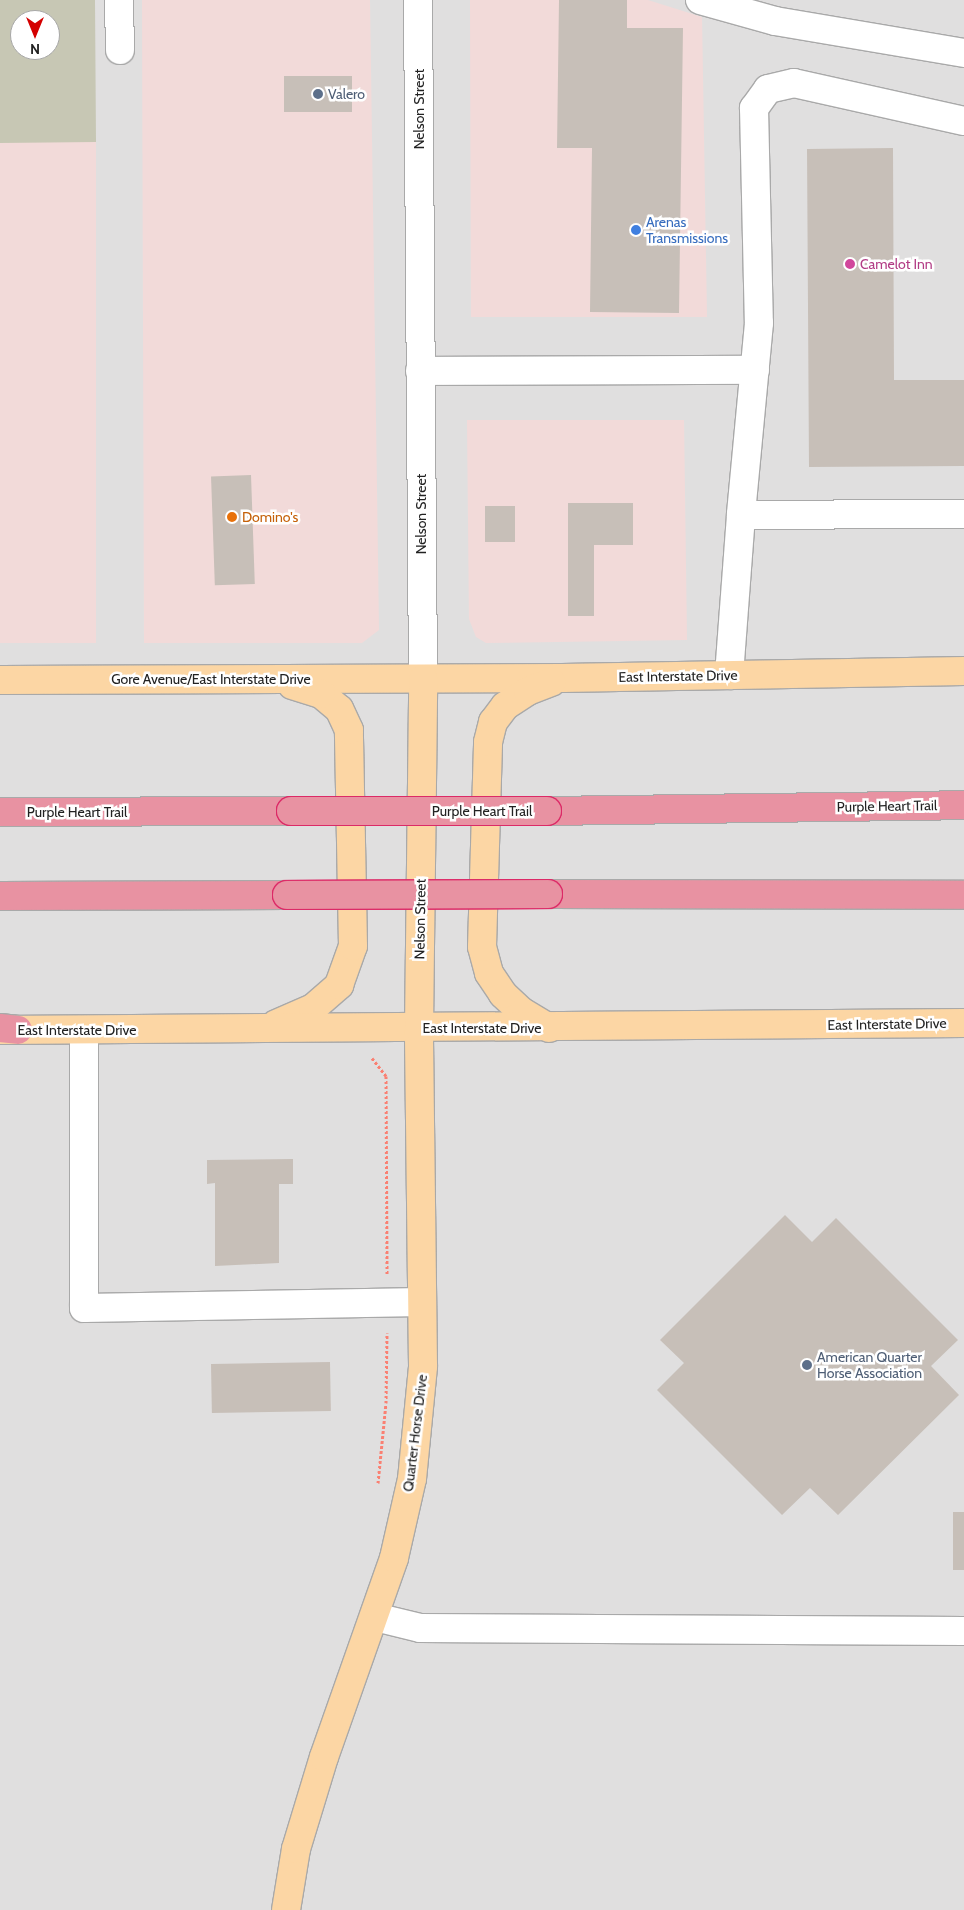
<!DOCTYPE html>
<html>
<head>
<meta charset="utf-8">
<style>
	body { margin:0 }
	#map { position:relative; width:964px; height:1910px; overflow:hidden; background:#f2efe9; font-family:Cabin,sans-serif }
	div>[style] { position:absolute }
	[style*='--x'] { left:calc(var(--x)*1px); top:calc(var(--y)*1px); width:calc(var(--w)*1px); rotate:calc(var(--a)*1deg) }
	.residential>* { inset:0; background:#e0dfdf }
	.commercial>* { inset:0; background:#f2dad9; transform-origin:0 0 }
	.construction>* { inset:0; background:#c7c7b4 }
	.building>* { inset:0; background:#c7bfb8; transform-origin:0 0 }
	.path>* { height:3px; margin-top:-1.5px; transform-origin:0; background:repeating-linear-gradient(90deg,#fa8072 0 2.5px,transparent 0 5px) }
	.roads { filter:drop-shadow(1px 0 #a9a9a9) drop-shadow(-1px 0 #a9a9a9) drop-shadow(0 1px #a9a9a9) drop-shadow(0 -1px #a9a9a9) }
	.minor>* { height:28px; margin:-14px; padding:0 14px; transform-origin:14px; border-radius:14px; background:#fff }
	.major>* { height:28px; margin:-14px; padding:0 14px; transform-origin:14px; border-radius:14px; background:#fcd6a4 }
	.highway>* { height:28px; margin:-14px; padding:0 14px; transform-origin:14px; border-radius:14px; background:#e892a2 }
	.bridges { filter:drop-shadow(1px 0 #dc2a67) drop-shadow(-1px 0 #dc2a67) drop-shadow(0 1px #dc2a67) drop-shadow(0 -1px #dc2a67) }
	.highway-bridge>* { height:28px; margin:-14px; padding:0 14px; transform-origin:14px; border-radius:14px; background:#e892a2 }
	.dots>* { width:14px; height:14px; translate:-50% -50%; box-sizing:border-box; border:2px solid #fff; border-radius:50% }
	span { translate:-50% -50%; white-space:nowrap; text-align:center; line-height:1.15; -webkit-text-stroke:5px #fff; paint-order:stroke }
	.service-label { font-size:14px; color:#4e5e75 }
	.left { translate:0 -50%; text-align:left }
	.street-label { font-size:14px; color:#222 }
	.shop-label { font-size:14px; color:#366cbe }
	.hotel-label { font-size:14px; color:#b23c85 }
	.food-label { font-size:14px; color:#c56008 }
	.north { position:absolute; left:10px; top:10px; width:50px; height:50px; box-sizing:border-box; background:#fff; border:1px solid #a7a7a7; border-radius:50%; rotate:180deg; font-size:14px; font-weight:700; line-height:20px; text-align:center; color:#222 }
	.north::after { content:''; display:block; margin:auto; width:18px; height:22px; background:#d40000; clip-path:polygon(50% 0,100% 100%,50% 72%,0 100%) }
</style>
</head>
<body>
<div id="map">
	<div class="residential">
		<i style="clip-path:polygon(evenodd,0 0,964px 0,964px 1910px,0 1910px,0 0,20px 20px,50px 20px,50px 50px,20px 50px,20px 20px)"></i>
	</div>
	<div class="commercial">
		<i style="clip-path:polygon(142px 0,370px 0,379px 630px,362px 643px,144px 643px)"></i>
		<i style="clip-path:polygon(470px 0,648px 0,702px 17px,707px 317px,471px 317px)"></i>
		<i style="left:96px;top:142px;width:501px;height:96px;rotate:90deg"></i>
		<i style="clip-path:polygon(467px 420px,684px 420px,687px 640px,486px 643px,476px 637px,469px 619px)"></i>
	</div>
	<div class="construction">
		<i style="clip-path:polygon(evenodd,0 0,95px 0,96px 142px,0 143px,0 0,20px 20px,50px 20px,50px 50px,20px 50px,20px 20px)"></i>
	</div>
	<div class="building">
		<i style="clip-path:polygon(559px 0,627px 0,627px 28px,683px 28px,679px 313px,590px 312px,592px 148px,557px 148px)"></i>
		<i style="left:284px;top:76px;width:68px;height:36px"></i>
		<i style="clip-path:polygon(893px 148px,894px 380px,964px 380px,964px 466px,809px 467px,807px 149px)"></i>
		<i style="left:251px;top:475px;width:109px;height:40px;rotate:88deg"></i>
		<i style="clip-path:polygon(568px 503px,633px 503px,633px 545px,594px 545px,594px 616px,568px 616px)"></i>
		<i style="left:485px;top:506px;width:30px;height:36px"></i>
		<i style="clip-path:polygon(293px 1159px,293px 1184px,279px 1184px,279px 1263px,215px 1266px,215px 1183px,207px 1184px,207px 1160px)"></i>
		<i style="clip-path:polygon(785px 1215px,812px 1242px,836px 1218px,958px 1340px,931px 1366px,959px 1395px,838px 1515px,810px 1488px,782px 1515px,657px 1390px,684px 1363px,660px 1340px)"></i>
		<i style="left:330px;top:1362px;width:49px;height:119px;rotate:89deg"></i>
		<i style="left:953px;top:1512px;width:11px;height:58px"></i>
	</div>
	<div class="path">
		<i style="--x:372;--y:1058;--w:23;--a:52"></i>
		<i style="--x:386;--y:1076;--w:198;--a:89.7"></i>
		<i style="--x:378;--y:1483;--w:80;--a:-84.3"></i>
		<i style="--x:386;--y:1403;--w:70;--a:-89.2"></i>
	</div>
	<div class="roads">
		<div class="minor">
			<i style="--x:119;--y:0;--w:50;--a:88.9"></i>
			<i style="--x:418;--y:0;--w:679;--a:89.58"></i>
			<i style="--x:700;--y:0;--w:78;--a:15.6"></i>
			<i style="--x:775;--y:21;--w:192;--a:9.6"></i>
			<i style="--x:964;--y:121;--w:174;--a:-167.4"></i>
			<i style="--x:794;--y:83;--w:27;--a:167"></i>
			<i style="--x:768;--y:89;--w:24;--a:126"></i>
			<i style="--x:754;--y:108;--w:215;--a:88.7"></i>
			<i style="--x:759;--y:323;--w:193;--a:95.4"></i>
			<i style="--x:741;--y:515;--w:223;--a:-0.3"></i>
			<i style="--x:420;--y:371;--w:335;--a:-0.2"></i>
			<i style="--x:729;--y:675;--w:160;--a:-85.7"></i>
			<i style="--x:84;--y:1030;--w:278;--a:90"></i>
			<i style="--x:84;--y:1308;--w:338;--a:-1"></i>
			<i style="--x:375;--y:1617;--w:46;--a:13.7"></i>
			<i style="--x:420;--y:1628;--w:544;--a:0.32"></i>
		</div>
		<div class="major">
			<i style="--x:0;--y:680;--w:562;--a:-0.2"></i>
			<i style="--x:562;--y:678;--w:402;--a:-1"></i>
			<i style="--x:276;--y:1024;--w:40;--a:-23.4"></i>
			<i style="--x:313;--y:1008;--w:35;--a:-41"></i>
			<i style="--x:339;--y:985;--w:41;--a:-70.3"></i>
			<i style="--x:353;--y:946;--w:216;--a:-91.1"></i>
			<i style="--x:349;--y:730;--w:23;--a:-115"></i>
			<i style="--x:339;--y:709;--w:23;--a:-140"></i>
			<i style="--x:321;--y:694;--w:30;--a:-163"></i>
			<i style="--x:549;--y:1028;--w:31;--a:-149"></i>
			<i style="--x:522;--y:1012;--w:26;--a:-137"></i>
			<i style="--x:503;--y:994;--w:25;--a:-124"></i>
			<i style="--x:489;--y:973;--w:27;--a:-105"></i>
			<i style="--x:482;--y:947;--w:205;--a:-88.3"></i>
			<i style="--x:488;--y:742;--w:21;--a:-76"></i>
			<i style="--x:493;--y:722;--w:20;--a:-53"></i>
			<i style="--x:505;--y:706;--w:27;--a:-33"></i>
			<i style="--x:528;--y:691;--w:25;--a:-21"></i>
			<i style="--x:0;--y:1030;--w:964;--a:-0.42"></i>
			<i style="--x:286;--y:1910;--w:62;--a:-80.7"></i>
			<i style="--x:296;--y:1849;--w:96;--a:-73.1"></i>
			<i style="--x:324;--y:1757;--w:211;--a:-70.6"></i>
			<i style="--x:394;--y:1558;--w:81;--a:-77.2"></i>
			<i style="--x:412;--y:1479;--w:114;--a:-84.4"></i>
			<i style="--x:423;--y:1366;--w:338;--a:-90.7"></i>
			<i style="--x:419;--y:1028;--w:349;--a:-89.3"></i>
		</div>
		<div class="highway">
			<i style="--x:547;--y:811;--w:417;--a:-0.8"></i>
			<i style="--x:0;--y:812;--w:291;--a:-0.2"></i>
			<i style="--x:548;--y:894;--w:416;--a:0.1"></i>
			<i style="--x:0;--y:896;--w:287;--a:-0.2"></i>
			<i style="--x:0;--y:1028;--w:18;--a:6"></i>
		</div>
	</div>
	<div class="bridges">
		<div class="highway-bridge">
			<i style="--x:291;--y:811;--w:256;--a:0"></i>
			<i style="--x:287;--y:895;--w:261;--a:-0.2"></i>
		</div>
	</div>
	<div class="dots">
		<i style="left:318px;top:94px;background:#5c6f8a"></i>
		<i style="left:636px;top:230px;background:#3f7fe0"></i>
		<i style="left:850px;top:264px;background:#d1479c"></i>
		<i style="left:232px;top:517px;background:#e8710a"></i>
		<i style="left:807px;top:1365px;background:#5c6f8a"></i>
	</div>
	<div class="service-label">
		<span class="left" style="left:328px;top:94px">Valero</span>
		<span class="left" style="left:817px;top:1365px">American Quarter<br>Horse Association</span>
	</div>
	<div class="street-label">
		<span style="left:419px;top:109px;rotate:-90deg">Nelson Street</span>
		<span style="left:421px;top:514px;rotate:-90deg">Nelson Street</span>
		<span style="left:678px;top:676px;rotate:-1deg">East Interstate Drive</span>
		<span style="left:211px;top:679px">Gore Avenue/East Interstate Drive</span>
		<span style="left:887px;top:806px;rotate:-1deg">Purple Heart Trail</span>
		<span style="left:482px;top:811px">Purple Heart Trail</span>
		<span style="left:77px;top:812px">Purple Heart Trail</span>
		<span style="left:420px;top:919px;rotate:-89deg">Nelson Street</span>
		<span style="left:887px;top:1024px;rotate:-1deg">East Interstate Drive</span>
		<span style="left:482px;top:1028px">East Interstate Drive</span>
		<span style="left:77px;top:1030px">East Interstate Drive</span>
		<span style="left:415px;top:1433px;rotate:-83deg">Quarter Horse Drive</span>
	</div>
	<div class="shop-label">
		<span class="left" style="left:646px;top:230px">Arenas<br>Transmissions</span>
	</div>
	<div class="hotel-label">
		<span class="left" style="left:860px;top:264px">Camelot Inn</span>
	</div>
	<div class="food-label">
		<span class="left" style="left:242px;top:517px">Domino's</span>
	</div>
	<div class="north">N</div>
</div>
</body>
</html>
